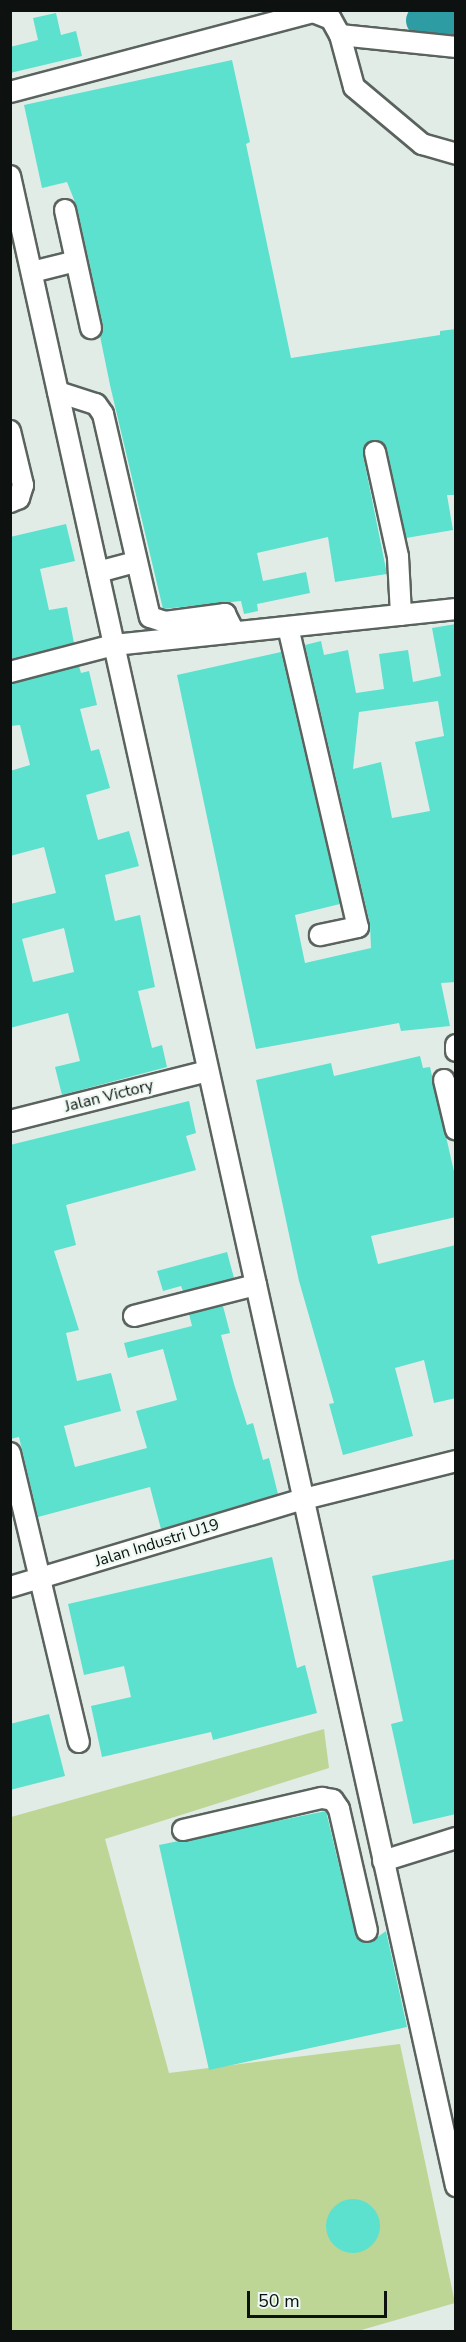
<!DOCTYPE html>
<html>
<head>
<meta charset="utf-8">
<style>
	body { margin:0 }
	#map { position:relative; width:466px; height:2342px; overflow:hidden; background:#e1ece6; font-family:"Nunito Sans",sans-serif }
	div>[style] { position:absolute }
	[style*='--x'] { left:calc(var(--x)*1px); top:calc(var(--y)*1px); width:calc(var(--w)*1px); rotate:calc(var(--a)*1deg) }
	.green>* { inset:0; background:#bdd695 }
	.river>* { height:33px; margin:-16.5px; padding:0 16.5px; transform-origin:16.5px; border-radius:16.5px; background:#2e9da3 }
	.building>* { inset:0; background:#5be1ce }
	.round { border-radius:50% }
	.roads { filter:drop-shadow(2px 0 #5a635e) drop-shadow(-2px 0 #5a635e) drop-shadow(0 2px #5a635e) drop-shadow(0 -2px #5a635e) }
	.minor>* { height:20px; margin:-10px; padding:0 10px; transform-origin:10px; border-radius:10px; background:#fff }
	span { translate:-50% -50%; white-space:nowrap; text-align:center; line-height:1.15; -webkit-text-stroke:4.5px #eef9f3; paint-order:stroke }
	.street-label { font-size:16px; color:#0d110f }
	.frame { position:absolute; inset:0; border:12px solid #0d110f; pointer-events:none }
	.scale { position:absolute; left:247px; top:2291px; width:140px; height:27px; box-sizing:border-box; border:3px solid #0d110f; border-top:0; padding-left:8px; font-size:18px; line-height:21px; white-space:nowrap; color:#0d110f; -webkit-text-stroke:4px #eef9f3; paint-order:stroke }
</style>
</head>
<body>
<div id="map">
	<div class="green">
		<i style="clip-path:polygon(324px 1729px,329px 1768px,105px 1839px,169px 2073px,400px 2044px,455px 2303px,358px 2331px,11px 2332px,11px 1817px)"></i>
	</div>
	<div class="river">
		<i style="--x:422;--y:20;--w:34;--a:2"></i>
	</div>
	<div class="building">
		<i style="clip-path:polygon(56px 13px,61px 35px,76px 31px,82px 56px,10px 73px,10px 47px,38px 40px,33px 18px)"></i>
		<i style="clip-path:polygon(232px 60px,250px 142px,246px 144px,291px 358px,440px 335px,440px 331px,456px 329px,456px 495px,447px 495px,453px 530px,406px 538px,387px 449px,379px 441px,372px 440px,364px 448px,363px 455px,387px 574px,335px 582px,328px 537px,257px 553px,263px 581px,306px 572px,310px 593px,257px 604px,258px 611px,244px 614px,241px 601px,163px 609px,110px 385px,100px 336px,103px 325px,77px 207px,67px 182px,42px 188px,24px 105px)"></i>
		<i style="clip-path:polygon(66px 524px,75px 561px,40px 569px,49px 610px,67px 607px,74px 643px,10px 659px,10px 537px)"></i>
		<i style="clip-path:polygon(evenodd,456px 624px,456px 982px,441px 983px,450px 1026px,401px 1031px,399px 1023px,256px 1049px,177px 675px,281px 652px,340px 904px,295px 915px,305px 963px,371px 948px,370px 924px,305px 645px,321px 641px,324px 655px,348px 650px,356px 693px,384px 689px,379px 654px,408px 650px,413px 682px,441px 676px,432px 628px,456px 624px,438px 701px,444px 736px,415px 742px,430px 811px,392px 818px,381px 762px,353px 769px,359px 712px,438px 701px)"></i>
		<i style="clip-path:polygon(evenodd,79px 666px,81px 673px,89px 671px,97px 705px,80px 709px,91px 751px,99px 749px,110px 788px,86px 795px,98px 840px,129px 831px,139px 866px,105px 875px,115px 921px,140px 915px,155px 987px,138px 991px,152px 1048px,162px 1045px,167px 1067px,62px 1095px,55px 1067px,80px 1061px,68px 1013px,10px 1028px,10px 904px,56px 893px,44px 847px,10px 856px,10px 771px,30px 765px,20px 725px,10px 726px,10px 684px,79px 666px,64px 928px,74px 972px,33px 982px,22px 939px,64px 928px)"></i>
		<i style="clip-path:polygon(420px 1056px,423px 1068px,430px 1067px,456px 1180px,456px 1217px,371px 1236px,378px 1264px,456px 1245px,456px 1398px,434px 1403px,424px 1360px,395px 1368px,413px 1436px,343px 1455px,329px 1404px,334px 1403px,299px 1281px,256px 1080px,331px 1063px,334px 1076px)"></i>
		<i style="clip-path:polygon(189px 1101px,196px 1133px,186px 1136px,196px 1170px,66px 1205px,76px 1245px,54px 1251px,79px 1330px,66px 1333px,77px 1381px,111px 1373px,121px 1411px,64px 1426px,75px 1467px,147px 1448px,136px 1411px,177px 1400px,163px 1349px,128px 1358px,124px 1343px,192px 1326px,189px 1314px,223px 1306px,230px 1333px,221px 1335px,234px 1384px,247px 1425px,253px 1423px,263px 1460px,269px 1458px,278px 1494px,161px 1529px,150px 1487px,38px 1517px,19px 1437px,10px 1439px,10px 1145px)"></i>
		<i style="clip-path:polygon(227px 1252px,234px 1278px,183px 1291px,181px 1286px,163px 1291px,157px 1271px)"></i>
		<i style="clip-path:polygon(272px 1557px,297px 1668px,305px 1665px,317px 1713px,213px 1740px,211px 1732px,102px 1757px,91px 1706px,131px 1697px,124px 1666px,84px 1675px,68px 1604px)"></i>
		<i style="clip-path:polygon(456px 1559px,456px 1814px,413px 1824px,391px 1724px,403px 1721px,372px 1576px)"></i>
		<i style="clip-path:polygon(49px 1714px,65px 1776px,10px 1790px,10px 1724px)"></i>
		<i style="clip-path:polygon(326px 1811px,356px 1937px,369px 1943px,386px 1931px,407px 2027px,209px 2070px,159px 1845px)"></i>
		<i class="round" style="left:326px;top:2199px;width:54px;height:54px"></i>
	</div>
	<div class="roads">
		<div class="minor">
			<i style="--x:319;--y:10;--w:6;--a:162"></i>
			<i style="--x:313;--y:12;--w:19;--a:21"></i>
			<i style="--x:331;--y:19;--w:18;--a:61"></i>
			<i style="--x:340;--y:35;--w:54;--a:74.9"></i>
			<i style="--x:354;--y:87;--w:89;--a:40"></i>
			<i style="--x:422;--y:144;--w:35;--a:16"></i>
			<i style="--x:340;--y:35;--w:117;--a:5.9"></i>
			<i style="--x:10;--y:92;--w:313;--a:-14.8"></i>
			<i style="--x:10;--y:176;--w:2059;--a:77.49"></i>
			<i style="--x:65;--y:210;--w:121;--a:77.6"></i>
			<i style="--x:32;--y:272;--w:45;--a:-14"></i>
			<i style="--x:58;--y:392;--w:40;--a:18"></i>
			<i style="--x:96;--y:404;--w:12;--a:55"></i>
			<i style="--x:103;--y:414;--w:208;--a:77"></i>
			<i style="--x:150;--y:617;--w:16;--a:18"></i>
			<i style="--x:165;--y:622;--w:61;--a:-7.6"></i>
			<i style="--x:225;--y:614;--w:20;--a:63"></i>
			<i style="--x:10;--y:431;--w:56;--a:76.5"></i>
			<i style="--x:23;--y:485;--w:14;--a:107"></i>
			<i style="--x:19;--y:498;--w:10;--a:156"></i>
			<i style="--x:375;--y:452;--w:107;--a:77.6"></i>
			<i style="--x:398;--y:557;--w:58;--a:87"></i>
			<i style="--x:98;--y:572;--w:39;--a:-15"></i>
			<i style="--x:288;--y:627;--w:308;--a:76.9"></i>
			<i style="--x:358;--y:927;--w:39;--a:168"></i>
			<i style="--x:10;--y:672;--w:107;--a:-14.6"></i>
			<i style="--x:114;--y:645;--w:344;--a:-6"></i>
			<i style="--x:456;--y:1045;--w:6;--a:90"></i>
			<i style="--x:444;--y:1080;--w:51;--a:76.5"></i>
			<i style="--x:10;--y:1121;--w:204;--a:-14.2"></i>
			<i style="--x:134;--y:1316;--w:126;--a:-14.3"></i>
			<i style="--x:10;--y:1453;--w:297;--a:76.6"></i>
			<i style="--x:10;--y:1587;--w:307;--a:-16.7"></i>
			<i style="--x:304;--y:1499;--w:157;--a:-14"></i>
			<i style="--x:183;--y:1830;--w:143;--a:-13"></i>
			<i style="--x:322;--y:1798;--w:11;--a:10"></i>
			<i style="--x:333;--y:1800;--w:11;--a:56"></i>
			<i style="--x:339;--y:1809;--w:125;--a:77.1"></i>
			<i style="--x:383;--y:1861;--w:77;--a:-17.5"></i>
		</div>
	</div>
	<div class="street-label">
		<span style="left:109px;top:1096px;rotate:-14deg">Jalan Victory</span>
		<span style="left:157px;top:1543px;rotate:-17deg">Jalan Industri U19</span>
	</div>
	<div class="frame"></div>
	<div class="scale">50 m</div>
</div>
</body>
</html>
